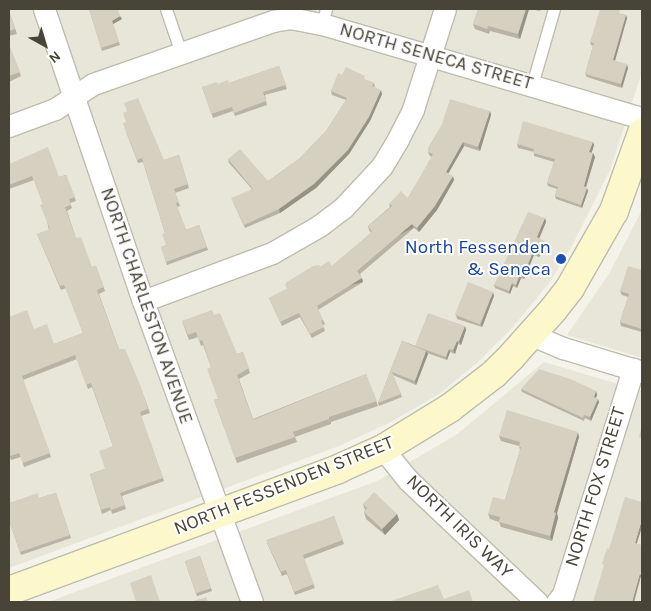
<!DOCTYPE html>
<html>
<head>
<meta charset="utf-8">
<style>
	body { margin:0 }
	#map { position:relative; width:651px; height:611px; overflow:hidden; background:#f4f3ea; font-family:Karla,sans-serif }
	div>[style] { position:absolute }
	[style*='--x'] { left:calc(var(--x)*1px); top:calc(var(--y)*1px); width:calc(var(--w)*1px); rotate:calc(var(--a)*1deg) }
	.residential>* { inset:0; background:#e8e6d8 }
	.roads { filter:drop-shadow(1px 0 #c0bcad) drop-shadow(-1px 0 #c0bcad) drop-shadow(0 1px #c0bcad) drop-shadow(0 -1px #c0bcad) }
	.service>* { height:11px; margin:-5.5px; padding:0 5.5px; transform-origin:5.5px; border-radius:5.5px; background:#fff }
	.minor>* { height:21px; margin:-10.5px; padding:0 10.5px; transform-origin:10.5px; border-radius:10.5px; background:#fff }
	.secondary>* { height:28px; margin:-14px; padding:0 14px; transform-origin:14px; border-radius:14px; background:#fdf8cc }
	.wall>* { inset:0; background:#b8b3a5; transform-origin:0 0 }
	.shaded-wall>* { inset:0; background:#969286; transform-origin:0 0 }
	.building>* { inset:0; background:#d6d0c0; transform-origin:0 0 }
	.dots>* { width:14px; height:14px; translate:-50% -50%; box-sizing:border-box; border:2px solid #fff; border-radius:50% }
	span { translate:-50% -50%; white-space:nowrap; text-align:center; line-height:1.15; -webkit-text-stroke:4px #fff; paint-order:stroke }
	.street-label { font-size:19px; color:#484438 }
	.transit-label { font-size:19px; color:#164399 }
	.right { translate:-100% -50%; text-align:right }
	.frame { position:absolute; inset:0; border:10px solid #484438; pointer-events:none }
	.north { position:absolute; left:20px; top:20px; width:50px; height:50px; -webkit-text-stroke:4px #fff; paint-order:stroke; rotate:141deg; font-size:14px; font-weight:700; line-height:20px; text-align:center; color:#484438 }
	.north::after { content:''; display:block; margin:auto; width:18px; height:22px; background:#484438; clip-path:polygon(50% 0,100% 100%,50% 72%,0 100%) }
</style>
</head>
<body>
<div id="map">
	<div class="residential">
		<i style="clip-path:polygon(9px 9px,642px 9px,642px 72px,610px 170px,573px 244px,550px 282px,513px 327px,478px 362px,439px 394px,391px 422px,339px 446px,9px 568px)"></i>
		<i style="clip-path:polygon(642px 210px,642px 358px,567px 335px,610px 272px)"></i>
		<i style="clip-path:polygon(544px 362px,642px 391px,642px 602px,48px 602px,377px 481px,456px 435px)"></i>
	</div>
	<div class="roads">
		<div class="service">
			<i style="--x:166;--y:9;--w:46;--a:71.2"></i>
			<i style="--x:322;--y:24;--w:16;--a:-75"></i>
			<i style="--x:532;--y:85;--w:79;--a:-73.9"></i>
		</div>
		<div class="minor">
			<i style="--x:44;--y:9;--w:308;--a:71.3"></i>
			<i style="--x:143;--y:301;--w:320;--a:70.1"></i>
			<i style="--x:9;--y:126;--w:49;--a:-20.3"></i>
			<i style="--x:55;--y:109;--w:45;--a:-33.3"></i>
			<i style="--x:93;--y:84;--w:191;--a:-19.3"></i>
			<i style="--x:273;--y:21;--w:17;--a:-10"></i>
			<i style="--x:290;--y:18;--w:33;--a:11"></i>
			<i style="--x:322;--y:24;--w:334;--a:16.4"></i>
			<i style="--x:143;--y:301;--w:138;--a:-20.4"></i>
			<i style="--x:272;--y:253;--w:54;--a:-29.9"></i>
			<i style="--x:319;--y:226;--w:30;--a:-37"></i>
			<i style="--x:343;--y:208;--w:57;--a:-47.1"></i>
			<i style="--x:382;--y:166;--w:31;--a:-59"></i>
			<i style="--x:398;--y:139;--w:34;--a:-63"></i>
			<i style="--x:413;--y:109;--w:105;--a:-72.3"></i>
			<i style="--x:532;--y:335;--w:34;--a:23"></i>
			<i style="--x:563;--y:348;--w:83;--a:16.9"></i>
			<i style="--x:383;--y:449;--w:40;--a:51"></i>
			<i style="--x:408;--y:480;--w:178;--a:43.4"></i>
			<i style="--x:557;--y:602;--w:10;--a:-53"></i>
			<i style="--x:563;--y:594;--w:236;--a:-72.7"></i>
		</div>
		<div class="secondary">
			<i style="--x:9;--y:591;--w:351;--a:-20.3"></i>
			<i style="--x:338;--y:469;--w:49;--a:-24"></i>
			<i style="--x:383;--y:449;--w:79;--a:-31.5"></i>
			<i style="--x:450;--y:408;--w:56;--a:-37.7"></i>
			<i style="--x:494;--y:374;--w:24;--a:-45"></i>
			<i style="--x:511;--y:357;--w:63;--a:-48.2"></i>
			<i style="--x:553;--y:310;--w:28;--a:-52"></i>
			<i style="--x:570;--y:288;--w:89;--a:-60.3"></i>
			<i style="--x:614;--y:211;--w:83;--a:-70.3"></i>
		</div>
	</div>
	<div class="wall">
		<i style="clip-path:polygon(89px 9px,122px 19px,113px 24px,120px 45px,102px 51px)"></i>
		<i style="clip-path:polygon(478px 9px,529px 9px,520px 39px,490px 31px,489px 34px,475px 29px,473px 24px)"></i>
		<i style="clip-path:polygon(531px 9px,541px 9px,540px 11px)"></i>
		<i style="clip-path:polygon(9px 11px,17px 34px,9px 36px)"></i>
		<i style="clip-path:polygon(621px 14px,626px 15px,627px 18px,615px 61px,628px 68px,622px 88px,587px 77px,585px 74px,593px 46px,591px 45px,590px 42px)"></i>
		<i style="clip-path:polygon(9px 45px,21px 76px,9px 82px)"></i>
		<i style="clip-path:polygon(279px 66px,287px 89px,265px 95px,267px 105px,235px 116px,233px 111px,213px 118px,202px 87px,218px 84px,229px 83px)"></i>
		<i style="clip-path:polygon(342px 75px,366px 80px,374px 83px,375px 86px,374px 87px,382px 94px,370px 121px,349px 154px,316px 188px,280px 213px,245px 228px,233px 202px,252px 189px,229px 163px,228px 159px,268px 181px,299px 159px,326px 131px,346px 100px,332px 95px,331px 91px)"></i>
		<i style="clip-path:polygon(490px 111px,491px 115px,480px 151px,464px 146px,448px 173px,454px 180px,437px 210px,419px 232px,414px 228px,360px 274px,363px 282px,318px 310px,325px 324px,323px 325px,325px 331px,312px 338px,300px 317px,282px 326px,269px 298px,287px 289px,320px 267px,332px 266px,371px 233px,369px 230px,368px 226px,390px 207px,389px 204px,408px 198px,432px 157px,430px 156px,428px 152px)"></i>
		<i style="clip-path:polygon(126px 132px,164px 160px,179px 155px,189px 188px,175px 193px,180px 206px,177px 207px,186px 230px,199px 225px,208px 250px,167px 265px,161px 247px,166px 245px,165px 233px,143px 162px,138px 163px)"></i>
		<i style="clip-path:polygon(593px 142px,594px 145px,591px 153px,593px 153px,595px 157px,586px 187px,588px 191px,582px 208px,556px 199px,555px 196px,557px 189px,548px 186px,547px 183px,554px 162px,534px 156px,534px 152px,518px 148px,517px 144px)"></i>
		<i style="clip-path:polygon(9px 164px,59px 177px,66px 175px,76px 201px,70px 203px,72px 208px,67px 211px,76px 238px,92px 267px,96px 266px,105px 291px,99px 294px,119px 349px,142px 391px,150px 413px,141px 416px,164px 481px,122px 496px,126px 509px,112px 514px,111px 510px,102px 514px,90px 474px,105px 469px,113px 446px,92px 387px,88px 389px,77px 359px,23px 380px,51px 457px,24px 467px,21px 457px,11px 460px,9px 454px,9px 317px,34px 329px,54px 344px,83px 333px,66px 288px,61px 290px,37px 234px,49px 230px,43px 204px,34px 180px,9px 189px)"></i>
		<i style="clip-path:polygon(545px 218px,546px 222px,539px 239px,545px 244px,539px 257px,534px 255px,524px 279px,521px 278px,517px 288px,513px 286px,510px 294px,495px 288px,494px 285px)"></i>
		<i style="clip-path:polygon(642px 270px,642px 332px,621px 326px,620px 322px,628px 297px,622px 295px,620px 291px)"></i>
		<i style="clip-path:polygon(494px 296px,482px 327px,457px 319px,456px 315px)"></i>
		<i style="clip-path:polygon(214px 315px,237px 354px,243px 352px,250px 373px,239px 379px,253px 419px,366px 374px,378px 406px,331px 422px,331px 424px,295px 437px,297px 442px,237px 463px,214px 400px,218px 399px,211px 367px,203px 345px,201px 346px,198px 337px,189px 340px,182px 321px)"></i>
		<i style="clip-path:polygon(465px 326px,466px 330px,461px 345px,458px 344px,455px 354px,450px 352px,447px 360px,427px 353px,428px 354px,416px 385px,393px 375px,402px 397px,379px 406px,378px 403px,402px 341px,416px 346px)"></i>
		<i style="clip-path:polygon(521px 389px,596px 391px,597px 395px,596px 398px,599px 402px,591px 421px,585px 418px,584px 421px,522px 392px)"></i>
		<i style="clip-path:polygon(499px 436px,579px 437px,557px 513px,558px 518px,552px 541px,501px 527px,499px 522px,490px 519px,488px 514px,505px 500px,520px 450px,519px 446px,501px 441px)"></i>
		<i style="clip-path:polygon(56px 493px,71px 538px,21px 555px,9px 521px,39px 498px)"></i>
		<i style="clip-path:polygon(363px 504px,397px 514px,399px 520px,385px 535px,366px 519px,364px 512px,365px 510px)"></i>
		<i style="clip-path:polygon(334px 516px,344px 544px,304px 559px,315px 588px,295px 595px,287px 574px,282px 576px,267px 543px)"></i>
		<i style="left:200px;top:556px;width:37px;height:16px;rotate:71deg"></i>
	</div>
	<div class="shaded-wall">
		<i style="clip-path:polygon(526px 9px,529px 9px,520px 39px,518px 34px)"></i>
		<i style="clip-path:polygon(626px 15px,627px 18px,614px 64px,613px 60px)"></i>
		<i style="clip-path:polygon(120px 16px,122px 19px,113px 24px,112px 21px)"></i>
		<i style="clip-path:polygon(627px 64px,628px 68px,622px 88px,621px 84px)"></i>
		<i style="clip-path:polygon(381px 90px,382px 94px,370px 121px,349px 154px,316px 188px,280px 213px,279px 209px)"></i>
		<i style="clip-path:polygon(490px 111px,491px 115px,480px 151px,478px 147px)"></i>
		<i style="clip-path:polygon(463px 142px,464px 146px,447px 176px,446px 172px)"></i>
		<i style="clip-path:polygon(593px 142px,594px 145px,591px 155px,589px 152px)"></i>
		<i style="clip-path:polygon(593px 153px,595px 157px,585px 190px,584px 186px)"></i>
		<i style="clip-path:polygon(453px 176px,454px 180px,437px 210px,419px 232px,417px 228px)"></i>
		<i style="clip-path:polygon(587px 188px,588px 191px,582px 208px,581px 205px)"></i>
		<i style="clip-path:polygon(545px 218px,546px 222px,538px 241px,537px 237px)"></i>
		<i style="left:412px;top:224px;width:4px;height:72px;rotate:63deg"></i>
		<i style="clip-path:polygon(544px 241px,545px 244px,539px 257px,538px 254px)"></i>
		<i style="clip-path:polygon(533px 252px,534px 255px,524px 279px,523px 276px)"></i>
		<i style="clip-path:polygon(520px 274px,521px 278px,517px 288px,516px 285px)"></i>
		<i style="left:362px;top:278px;width:4px;height:53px;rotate:76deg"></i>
		<i style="clip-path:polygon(512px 283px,513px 286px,510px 294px,509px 291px)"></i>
		<i style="clip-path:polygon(493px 292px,494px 296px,482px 327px,481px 324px)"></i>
		<i style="clip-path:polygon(465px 326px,466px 330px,461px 345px,459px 341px)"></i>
		<i style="clip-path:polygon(457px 341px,458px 344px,455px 354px,453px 350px)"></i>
		<i style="clip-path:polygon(449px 349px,450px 352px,447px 360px,446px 357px)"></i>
		<i style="clip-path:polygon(426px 351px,428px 354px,416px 385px,415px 381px)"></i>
		<i style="clip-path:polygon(596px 391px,597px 395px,595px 400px,594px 397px)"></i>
		<i style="clip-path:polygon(598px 399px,599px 402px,591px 421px,590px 417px)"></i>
		<i style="clip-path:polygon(578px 432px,579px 437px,557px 513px,558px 518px,552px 541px,550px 536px,554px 512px)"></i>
		<i style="clip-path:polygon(397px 514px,399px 520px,385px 535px,382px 529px)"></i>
		<i style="clip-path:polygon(642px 519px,642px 527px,636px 546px,635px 543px)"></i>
		<i style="clip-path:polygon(640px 573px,641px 576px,634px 602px,632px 602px)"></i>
	</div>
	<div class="building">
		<i style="clip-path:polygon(89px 9px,118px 9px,120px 16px,112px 21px,119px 42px,101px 48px)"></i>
		<i style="clip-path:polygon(478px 9px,526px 9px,518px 34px,488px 26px,487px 29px,473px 24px)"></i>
		<i style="clip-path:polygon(600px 9px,620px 9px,619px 13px,626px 15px,613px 60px,627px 64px,621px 84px,585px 74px,594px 43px,590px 42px)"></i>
		<i style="clip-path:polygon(9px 11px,15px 29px,9px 31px)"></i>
		<i style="clip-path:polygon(9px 45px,20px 72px,9px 76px)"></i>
		<i style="clip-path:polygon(279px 66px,286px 85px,263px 92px,266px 101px,234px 113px,232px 107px,211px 114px,202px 87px,217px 82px,218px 84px,228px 80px,229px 83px)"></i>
		<i style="clip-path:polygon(346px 67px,365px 76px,364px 79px,374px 83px,372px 86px,381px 90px,369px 117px,348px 150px,314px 184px,279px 209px,244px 225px,231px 198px,253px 189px,228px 159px,240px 149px,268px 181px,299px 159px,326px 131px,347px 98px,331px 91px,338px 73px,342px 75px)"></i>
		<i style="clip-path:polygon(138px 98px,164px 160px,179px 155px,188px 184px,174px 189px,179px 202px,176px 203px,186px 230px,199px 225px,207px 247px,166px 262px,161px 247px,166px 245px,162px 234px,165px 233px,142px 158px,137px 160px,125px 129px,123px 123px,126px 122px,123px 113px,127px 111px,124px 103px)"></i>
		<i style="clip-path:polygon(450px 99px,490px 111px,478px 147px,463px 142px,446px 172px,453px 176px,435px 206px,417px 228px,412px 224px,357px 271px,362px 278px,317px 306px,323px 320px,321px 321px,324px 327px,310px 334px,299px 313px,280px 322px,269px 298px,287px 289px,285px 284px,287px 282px,313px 266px,319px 265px,320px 267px,329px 261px,332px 266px,372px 232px,368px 226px,392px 206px,389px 204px,401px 191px,408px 198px,433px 154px,428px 152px,428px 148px,442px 124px)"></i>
		<i style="clip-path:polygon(523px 121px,593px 142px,589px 152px,593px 153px,584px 186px,587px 188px,581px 205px,555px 196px,558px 187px,547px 183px,555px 159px,533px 153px,534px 149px,517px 144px)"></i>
		<i style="clip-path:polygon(48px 147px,59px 177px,66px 175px,75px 197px,69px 199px,71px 205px,65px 207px,76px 238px,81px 237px,92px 267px,96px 266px,104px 287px,97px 290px,119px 349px,125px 349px,141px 387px,148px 409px,140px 412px,163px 478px,120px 493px,125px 505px,111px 510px,110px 507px,101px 510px,90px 474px,105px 469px,99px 451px,113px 446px,91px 383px,86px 385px,75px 355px,22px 376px,50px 453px,23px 463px,19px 453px,10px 456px,9px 454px,9px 317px,27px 310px,34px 329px,47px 324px,54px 344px,83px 333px,64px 285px,60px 286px,37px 234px,50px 229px,40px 205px,43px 204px,32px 176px,9px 185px,9px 164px)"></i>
		<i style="clip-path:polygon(528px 212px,545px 218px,537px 237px,544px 241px,538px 254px,533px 252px,523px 276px,520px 274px,516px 285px,512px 283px,509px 291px,494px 285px)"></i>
		<i style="clip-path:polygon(628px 266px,642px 270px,642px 329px,620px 322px,629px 294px,620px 291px)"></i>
		<i style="left:468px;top:282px;width:27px;height:35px;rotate:22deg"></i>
		<i style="clip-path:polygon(212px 310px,214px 315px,220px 313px,237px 354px,243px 352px,249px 368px,237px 375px,253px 420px,366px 374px,377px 401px,329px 417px,329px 419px,293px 432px,295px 437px,235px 458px,214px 400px,218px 399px,207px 369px,211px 367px,202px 340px,199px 341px,196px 332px,188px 335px,182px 321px)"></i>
		<i style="clip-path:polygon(428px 313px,465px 326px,459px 341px,457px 341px,453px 350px,449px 349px,446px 357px,415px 346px)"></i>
		<i style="clip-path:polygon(402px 341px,426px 351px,415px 381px,392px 372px,401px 394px,378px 403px)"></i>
		<i style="clip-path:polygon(539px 369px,573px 380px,596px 391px,594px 397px,598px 399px,590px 417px,584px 415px,583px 418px,521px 389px)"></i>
		<i style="clip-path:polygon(507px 410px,578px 432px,554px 512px,556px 513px,550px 536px,499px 522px,500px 517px,488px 514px,493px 497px,505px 500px,521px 447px,519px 447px,520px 442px,499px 436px)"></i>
		<i style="clip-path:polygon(642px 426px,642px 438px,639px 437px)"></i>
		<i style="clip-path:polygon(374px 492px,397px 514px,382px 529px,364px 512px,367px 508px,363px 504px)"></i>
		<i style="clip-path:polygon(38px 493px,39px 498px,56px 493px,70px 535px,20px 552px,9px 521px,9px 503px)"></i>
		<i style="clip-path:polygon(625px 497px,642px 502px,642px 519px,635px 543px,642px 545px,642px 573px,640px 573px,632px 602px,593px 602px,604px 565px,602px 564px,607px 548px,609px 549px)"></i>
		<i style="clip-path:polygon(334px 516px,343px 540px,303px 555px,314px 584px,294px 592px,286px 570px,281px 572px,266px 540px)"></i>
		<i style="left:200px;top:556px;width:34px;height:16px;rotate:71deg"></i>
		<i style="clip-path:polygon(151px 575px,160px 602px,136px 602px,130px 583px)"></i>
		<i style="clip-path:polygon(438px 585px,444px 599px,469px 590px,473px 602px,388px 602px)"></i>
		<i style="clip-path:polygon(206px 597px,208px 602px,190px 602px)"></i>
	</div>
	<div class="dots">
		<i style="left:561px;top:259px;background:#1a4fb4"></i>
	</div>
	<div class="street-label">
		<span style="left:436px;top:57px;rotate:16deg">NORTH SENECA STREET</span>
		<span style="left:146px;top:306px;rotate:71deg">NORTH CHARLESTON AVENUE</span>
		<span style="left:284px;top:486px;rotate:-22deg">NORTH FESSENDEN STREET</span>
		<span style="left:596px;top:487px;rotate:-73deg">NORTH FOX STREET</span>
		<span style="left:459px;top:527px;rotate:44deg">NORTH IRIS WAY</span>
	</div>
	<div class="transit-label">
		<span class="right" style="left:551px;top:259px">North Fessenden<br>&amp; Seneca</span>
	</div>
	<div class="frame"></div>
	<div class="north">N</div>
</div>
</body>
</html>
